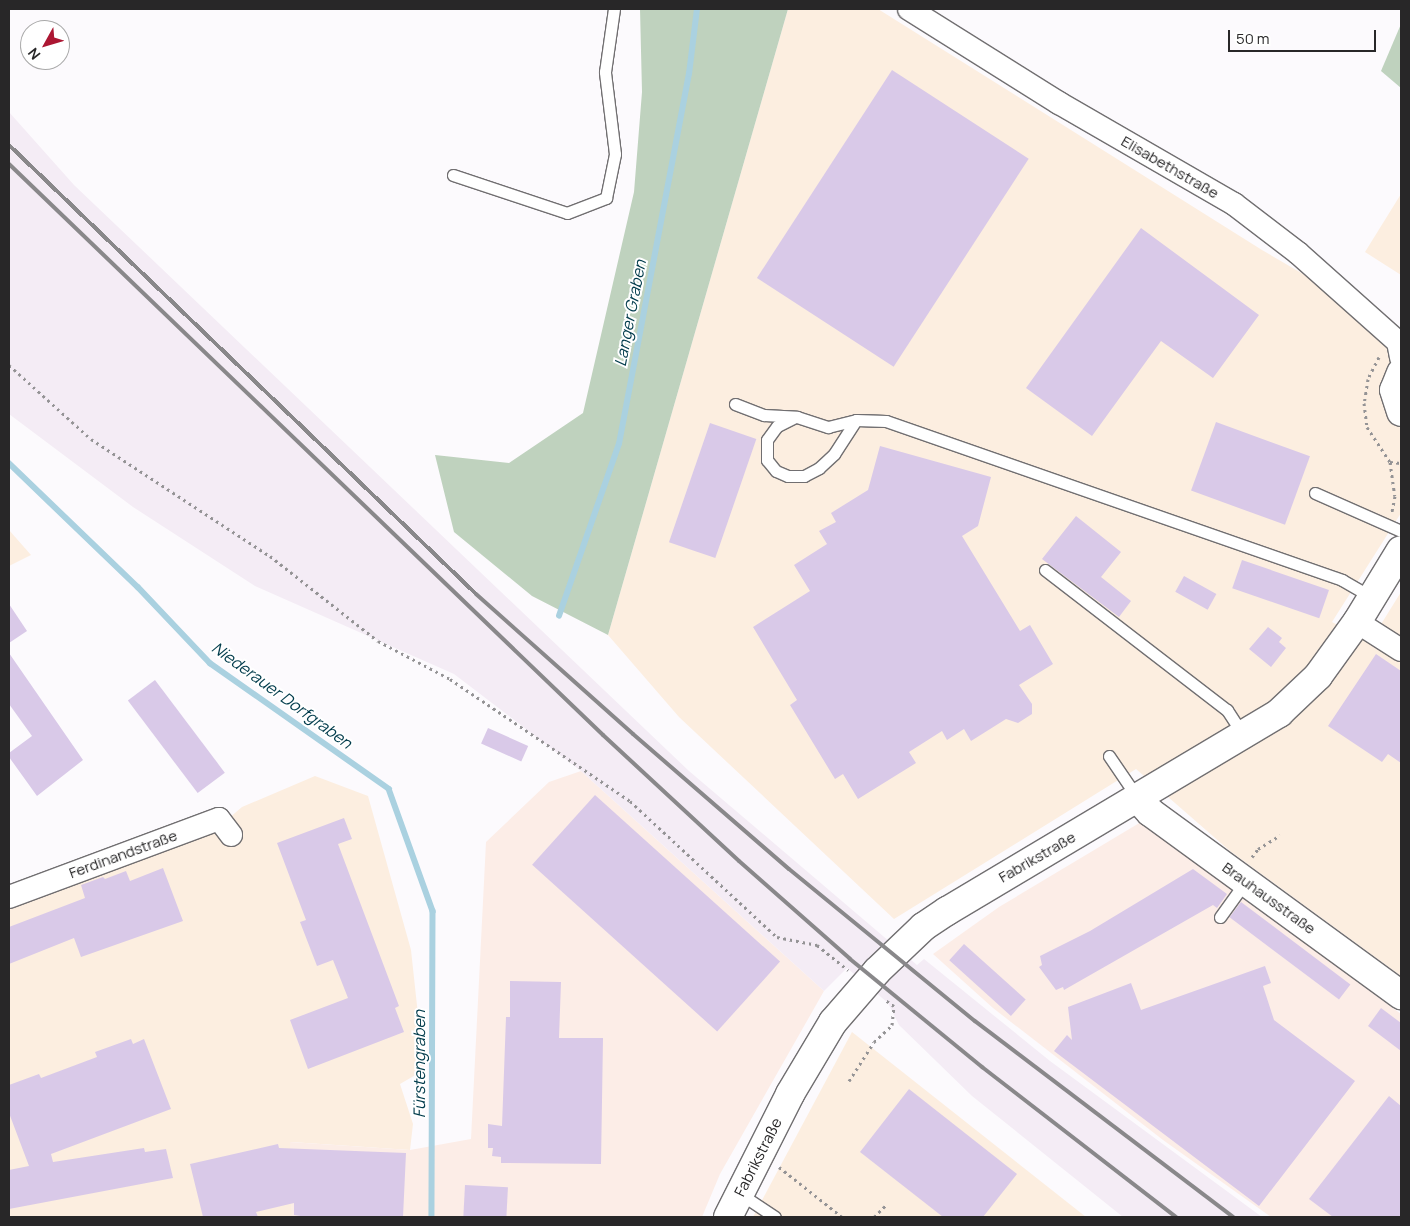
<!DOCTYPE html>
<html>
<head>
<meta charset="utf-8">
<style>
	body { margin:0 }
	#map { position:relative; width:1410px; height:1226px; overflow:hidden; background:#fcfafd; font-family:Manrope,sans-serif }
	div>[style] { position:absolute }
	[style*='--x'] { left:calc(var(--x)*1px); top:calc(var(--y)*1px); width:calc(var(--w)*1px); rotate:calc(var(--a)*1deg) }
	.commercial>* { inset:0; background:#fceee0 }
	.industrial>* { inset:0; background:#fcede7 }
	.built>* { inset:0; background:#f4ecf5 }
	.green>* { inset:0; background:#bfd2be }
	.stream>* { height:5.5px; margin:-2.75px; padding:0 2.75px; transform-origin:2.75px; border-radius:2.75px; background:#aad1e0 }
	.building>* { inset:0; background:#d9c9e8; transform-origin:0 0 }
	.path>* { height:3px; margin-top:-1.5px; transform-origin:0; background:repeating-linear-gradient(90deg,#949395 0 2.5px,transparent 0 6.5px) }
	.roads { filter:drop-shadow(1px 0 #716f71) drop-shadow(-1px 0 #716f71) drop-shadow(0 1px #716f71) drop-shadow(0 -1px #716f71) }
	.lane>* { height:11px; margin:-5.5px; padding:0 5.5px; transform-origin:5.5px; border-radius:5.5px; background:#fff }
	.street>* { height:22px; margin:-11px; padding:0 11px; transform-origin:11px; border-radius:11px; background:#fff }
	.secondary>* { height:28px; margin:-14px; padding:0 14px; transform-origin:14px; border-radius:14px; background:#fff }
	.rail>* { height:4px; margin:-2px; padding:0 2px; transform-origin:2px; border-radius:2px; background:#89888a }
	span { translate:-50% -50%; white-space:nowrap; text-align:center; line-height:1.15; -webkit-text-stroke:4px #fff; paint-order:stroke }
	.street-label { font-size:15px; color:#282728 }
	.water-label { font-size:16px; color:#003b4b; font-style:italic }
	.frame { position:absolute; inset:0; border:10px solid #282728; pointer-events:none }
	.north { position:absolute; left:20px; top:20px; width:50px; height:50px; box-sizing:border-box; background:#fff; border:1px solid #a9a9a9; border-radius:50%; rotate:231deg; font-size:14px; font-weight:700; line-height:20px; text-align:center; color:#282728 }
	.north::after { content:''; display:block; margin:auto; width:18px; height:22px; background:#ac1733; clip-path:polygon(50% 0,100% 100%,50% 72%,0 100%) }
	.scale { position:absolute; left:1228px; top:30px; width:148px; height:22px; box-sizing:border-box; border:2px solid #282728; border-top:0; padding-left:6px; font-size:15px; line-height:18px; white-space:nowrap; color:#282728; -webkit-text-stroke:4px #fff; paint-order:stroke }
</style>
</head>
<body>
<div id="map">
	<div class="commercial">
		<i style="clip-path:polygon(788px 9px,878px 9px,1262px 250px,1401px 331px,1401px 513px,1332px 622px,1370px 642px,1401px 592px,1401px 976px,1230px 851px,1136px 769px,894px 919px,679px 717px,608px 635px)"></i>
		<i style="clip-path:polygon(1401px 194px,1401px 275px,1365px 252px)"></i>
		<i style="clip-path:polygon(9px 530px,31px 555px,9px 566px)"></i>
		<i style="clip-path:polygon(315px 776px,368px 796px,411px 950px,424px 1070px,400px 1084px,413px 1124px,410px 1150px,291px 1142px,292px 1217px,9px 1217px,9px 908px,215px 830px,242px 807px)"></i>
		<i style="clip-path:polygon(852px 1032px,1086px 1217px,753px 1217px)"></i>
	</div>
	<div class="industrial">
		<i style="clip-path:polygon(581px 771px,824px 991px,720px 1174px,702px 1217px,292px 1217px,290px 1142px,410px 1150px,471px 1139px,486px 842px,549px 782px)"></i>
		<i style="clip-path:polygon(1141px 822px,1401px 1014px,1401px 1217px,1271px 1217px,1163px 1140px,993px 1008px,933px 954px,999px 907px)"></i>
	</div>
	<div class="built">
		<i style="clip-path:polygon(9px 112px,74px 185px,689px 771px,917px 965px,924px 959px,1050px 1061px,1262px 1217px,1123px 1217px,972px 1096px,899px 1025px,888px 1003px,847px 968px,824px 991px,581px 771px,454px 674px,255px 586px,133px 507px,9px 414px)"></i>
	</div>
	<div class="green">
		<i style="clip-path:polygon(640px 9px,788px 9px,608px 635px,532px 596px,454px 532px,435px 455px,509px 463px,583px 413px,634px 192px,642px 92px)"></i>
		<i style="clip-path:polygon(1401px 24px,1401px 88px,1381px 71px)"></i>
	</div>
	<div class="stream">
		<i style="--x:9;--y:463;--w:179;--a:43.9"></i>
		<i style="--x:138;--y:587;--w:105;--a:46.5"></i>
		<i style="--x:210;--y:663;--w:219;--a:35.1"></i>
		<i style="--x:389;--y:789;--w:130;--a:70.2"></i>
		<i style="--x:433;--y:911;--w:306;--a:90.2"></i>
		<i style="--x:559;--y:616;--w:182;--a:-70.8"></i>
		<i style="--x:619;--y:444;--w:377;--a:-79.3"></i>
		<i style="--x:689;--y:74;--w:65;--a:-83"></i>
	</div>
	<div class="building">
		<i style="left:892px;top:70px;width:163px;height:248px;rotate:33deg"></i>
		<i style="clip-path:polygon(1141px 228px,1259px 315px,1213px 378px,1161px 341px,1092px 436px,1026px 388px)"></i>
		<i style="left:1216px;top:422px;width:100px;height:73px;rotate:20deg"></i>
		<i style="left:710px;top:423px;width:49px;height:126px;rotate:19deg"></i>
		<i style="clip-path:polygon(880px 446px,991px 477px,978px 526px,962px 536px,1020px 631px,1030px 625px,1053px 664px,1019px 685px,1032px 704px,1032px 714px,1018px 723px,1006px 719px,971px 741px,964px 729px,947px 740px,942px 731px,909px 752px,916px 763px,858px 799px,843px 774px,835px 779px,790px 705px,797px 700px,753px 627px,810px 591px,794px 565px,827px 544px,819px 531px,836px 522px,831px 513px,868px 490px)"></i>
		<i style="clip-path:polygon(1076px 516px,1121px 552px,1101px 577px,1131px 601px,1119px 617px,1042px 559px)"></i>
		<i style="left:1242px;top:560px;width:92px;height:30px;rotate:19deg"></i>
		<i style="left:1184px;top:576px;width:37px;height:18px;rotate:29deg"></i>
		<i style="clip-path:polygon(9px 604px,27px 631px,9px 643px)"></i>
		<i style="clip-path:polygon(1268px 627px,1282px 638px,1279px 642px,1286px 648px,1271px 667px,1249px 649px)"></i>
		<i style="clip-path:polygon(9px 653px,83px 760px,37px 796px,9px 757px,9px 753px,32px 736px,9px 704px)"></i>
		<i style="clip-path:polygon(1376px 654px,1401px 671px,1401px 763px,1388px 754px,1382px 762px,1328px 726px)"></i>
		<i style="left:155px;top:680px;width:116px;height:34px;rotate:53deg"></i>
		<i style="left:488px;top:728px;width:44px;height:17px;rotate:24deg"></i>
		<i style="left:595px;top:795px;width:249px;height:94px;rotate:42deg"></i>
		<i style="clip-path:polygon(344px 818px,352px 839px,338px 844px,399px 1006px,395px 1008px,404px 1032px,308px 1069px,290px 1020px,348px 998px,333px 960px,317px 966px,300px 922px,306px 920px,277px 843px)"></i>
		<i style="clip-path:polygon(163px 868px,183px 921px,81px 957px,74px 938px,9px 964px,9px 927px,85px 898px,81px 885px,103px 877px,105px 879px,126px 871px,130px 881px)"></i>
		<i style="clip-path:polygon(1193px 869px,1227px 894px,1217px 908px,1213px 905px,1064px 990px,1063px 987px,1056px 990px,1039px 967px,1042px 965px,1040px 956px,1090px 931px)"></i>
		<i style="left:1241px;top:902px;width:137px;height:19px;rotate:37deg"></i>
		<i style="left:964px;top:944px;width:83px;height:22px;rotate:42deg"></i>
		<i style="clip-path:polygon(1265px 966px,1271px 983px,1263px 986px,1274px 1020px,1355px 1081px,1259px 1206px,1054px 1051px,1067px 1035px,1072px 1040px,1068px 1007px,1131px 983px,1141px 1010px)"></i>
		<i style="clip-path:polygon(510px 981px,561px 982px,559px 1038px,603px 1038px,601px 1164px,501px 1163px,501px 1157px,492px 1156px,493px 1148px,488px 1148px,488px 1124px,502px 1126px,506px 1017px,510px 1017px)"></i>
		<i style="clip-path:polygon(1381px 1008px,1401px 1023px,1401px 1051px,1368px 1026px)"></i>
		<i style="clip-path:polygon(131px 1039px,133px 1044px,144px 1039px,171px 1109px,51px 1154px,53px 1162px,144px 1148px,145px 1152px,166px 1149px,173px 1178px,9px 1209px,9px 1170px,29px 1166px,9px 1113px,9px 1085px,39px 1074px,41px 1078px,97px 1057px,95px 1052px)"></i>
		<i style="clip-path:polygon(909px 1089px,1017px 1174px,983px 1217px,943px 1217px,860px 1152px)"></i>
		<i style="clip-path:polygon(1389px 1096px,1401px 1106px,1401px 1217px,1333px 1217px,1309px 1199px)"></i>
		<i style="clip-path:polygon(278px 1144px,279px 1148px,406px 1153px,403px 1217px,307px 1217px,294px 1215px,294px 1203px,256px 1212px,258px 1217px,203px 1217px,190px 1164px)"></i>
		<i style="left:465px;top:1185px;width:43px;height:32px;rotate:3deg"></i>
	</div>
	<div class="path">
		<i style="--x:1379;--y:357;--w:25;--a:117"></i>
		<i style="--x:1368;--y:379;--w:24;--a:99"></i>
		<i style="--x:1364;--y:403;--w:24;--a:83"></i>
		<i style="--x:1367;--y:427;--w:42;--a:56.7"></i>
		<i style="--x:1390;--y:462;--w:34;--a:82"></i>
		<i style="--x:1395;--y:496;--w:16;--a:101"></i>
		<i style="--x:9;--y:365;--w:110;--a:42.1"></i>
		<i style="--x:91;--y:439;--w:214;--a:33.2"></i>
		<i style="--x:270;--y:556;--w:137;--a:38.2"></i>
		<i style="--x:378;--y:641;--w:81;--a:27.8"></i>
		<i style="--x:450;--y:679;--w:217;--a:34.1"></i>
		<i style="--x:630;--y:801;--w:200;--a:42.8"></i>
		<i style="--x:777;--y:937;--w:41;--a:11.3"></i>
		<i style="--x:817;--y:945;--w:40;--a:39"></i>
		<i style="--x:1390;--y:462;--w:11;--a:5"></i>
		<i style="--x:1252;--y:857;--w:10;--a:-53"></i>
		<i style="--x:1258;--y:849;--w:26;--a:-32"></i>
		<i style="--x:849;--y:1081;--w:46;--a:-57.3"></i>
		<i style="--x:874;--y:1042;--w:25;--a:-43"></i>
		<i style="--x:892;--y:1025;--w:19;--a:-84"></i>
		<i style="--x:894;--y:1006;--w:12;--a:-145"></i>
		<i style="--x:779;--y:1167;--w:80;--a:38.4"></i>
		<i style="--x:874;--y:1217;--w:17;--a:-45"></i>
	</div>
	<div class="roads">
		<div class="lane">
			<i style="--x:453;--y:175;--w:120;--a:18.4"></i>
			<i style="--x:567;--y:213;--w:42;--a:-21"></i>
			<i style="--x:606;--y:198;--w:45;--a:-78.4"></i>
			<i style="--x:615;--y:154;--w:83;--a:-97"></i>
			<i style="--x:605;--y:72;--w:64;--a:-81.9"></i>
			<i style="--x:735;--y:404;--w:31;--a:21"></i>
			<i style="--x:764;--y:415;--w:33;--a:3"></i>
			<i style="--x:797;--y:417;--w:33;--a:18"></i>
			<i style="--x:828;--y:427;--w:29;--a:-14"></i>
			<i style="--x:856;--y:420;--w:30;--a:2"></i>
			<i style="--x:886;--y:421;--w:483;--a:19.2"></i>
			<i style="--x:1342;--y:580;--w:34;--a:30"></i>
			<i style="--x:795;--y:417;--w:20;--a:153"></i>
			<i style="--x:777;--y:426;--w:17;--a:126"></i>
			<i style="--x:767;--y:440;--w:20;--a:90"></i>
			<i style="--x:767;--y:460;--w:14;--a:51"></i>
			<i style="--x:776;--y:471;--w:13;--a:23"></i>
			<i style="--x:788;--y:476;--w:16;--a:0"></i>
			<i style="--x:804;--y:476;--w:17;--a:-28"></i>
			<i style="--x:819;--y:468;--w:21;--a:-43"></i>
			<i style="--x:834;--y:454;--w:40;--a:-57.1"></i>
			<i style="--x:1315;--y:493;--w:94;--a:23.8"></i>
			<i style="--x:1045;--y:570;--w:230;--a:37.6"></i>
			<i style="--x:1227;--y:710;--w:31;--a:57"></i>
			<i style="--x:1109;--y:756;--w:50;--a:55.7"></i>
			<i style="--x:1220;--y:917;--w:44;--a:-54.2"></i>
			<i style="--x:739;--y:1193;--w:43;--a:33.7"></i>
		</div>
		<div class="street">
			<i style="--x:909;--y:9;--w:177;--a:32.1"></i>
			<i style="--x:1059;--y:103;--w:202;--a:30"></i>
			<i style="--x:1234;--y:204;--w:81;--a:37.4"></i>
			<i style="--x:1298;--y:253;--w:134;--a:41.7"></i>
			<i style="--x:1398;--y:342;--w:16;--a:79"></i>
			<i style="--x:1357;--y:622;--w:52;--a:32.5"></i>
			<i style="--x:9;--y:897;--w:224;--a:-20.4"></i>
			<i style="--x:219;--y:819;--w:20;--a:53"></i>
		</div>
		<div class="secondary">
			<i style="--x:1401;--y:373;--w:18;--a:112"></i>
			<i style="--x:1394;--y:390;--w:23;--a:72"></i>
			<i style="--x:1138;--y:799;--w:18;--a:47"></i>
			<i style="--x:1150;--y:812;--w:311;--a:36.1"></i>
			<i style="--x:728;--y:1217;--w:138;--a:-63.2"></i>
			<i style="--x:790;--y:1094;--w:84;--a:-59.2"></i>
			<i style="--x:833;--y:1022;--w:67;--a:-49.2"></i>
			<i style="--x:877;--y:971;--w:64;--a:-43.7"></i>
			<i style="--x:923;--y:927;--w:29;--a:-34"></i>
			<i style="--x:947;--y:911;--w:387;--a:-30.8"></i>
			<i style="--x:1279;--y:713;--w:54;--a:-43.5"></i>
			<i style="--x:1318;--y:676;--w:67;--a:-54.2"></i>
			<i style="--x:1357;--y:622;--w:84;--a:-58.6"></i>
		</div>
	</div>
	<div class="rail">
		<i style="--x:9;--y:145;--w:648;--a:43.87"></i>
		<i style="--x:476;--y:594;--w:210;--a:41.7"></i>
		<i style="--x:633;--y:734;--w:206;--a:40.9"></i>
		<i style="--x:789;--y:869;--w:240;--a:39.3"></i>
		<i style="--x:975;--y:1021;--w:324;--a:37.2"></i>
		<i style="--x:9;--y:164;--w:824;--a:43.87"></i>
		<i style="--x:603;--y:735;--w:185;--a:42.8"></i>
		<i style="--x:739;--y:861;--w:148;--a:41.4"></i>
		<i style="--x:850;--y:959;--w:171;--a:39.3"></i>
		<i style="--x:982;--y:1067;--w:245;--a:37.7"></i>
	</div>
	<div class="street-label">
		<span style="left:1170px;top:167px;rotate:30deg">Elisabethstraße</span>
		<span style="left:123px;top:854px;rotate:-20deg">Ferdinandstraße</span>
		<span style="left:1037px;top:857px;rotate:-30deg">Fabrikstraße</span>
		<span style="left:1269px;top:898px;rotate:36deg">Brauhausstraße</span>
		<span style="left:758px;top:1157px;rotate:-63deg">Fabrikstraße</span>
	</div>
	<div class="water-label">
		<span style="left:630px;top:313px;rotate:-79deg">Langer Graben</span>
		<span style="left:282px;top:695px;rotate:36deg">Niederauer Dorfgraben</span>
		<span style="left:419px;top:1064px;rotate:-90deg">Fürstengraben</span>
	</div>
	<div class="frame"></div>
	<div class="north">N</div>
	<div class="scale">50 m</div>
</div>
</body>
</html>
